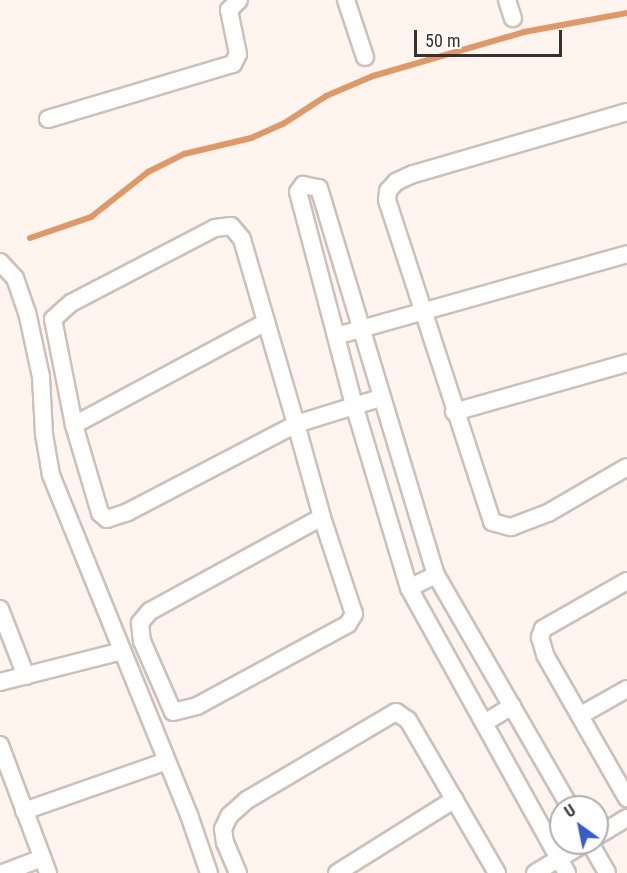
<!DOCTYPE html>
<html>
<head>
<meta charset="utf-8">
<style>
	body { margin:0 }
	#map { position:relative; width:627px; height:873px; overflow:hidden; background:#fff5ee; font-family:"Roboto Condensed",sans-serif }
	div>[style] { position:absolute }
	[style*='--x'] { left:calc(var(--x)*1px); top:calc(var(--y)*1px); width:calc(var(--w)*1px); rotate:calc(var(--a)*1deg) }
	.stream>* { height:6px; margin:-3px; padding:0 3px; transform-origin:3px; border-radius:3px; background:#e09966 }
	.roads { filter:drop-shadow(2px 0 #ccc0b9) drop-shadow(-2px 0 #ccc0b9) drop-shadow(0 2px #ccc0b9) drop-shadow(0 -2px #ccc0b9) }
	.minor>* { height:16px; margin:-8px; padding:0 8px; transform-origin:8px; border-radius:8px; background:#fff }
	span { translate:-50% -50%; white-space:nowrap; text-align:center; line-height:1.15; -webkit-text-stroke:6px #fff; paint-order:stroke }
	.north { position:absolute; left:549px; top:795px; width:60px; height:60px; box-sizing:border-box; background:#fff; border:2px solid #afadac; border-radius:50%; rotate:327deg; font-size:16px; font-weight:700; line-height:24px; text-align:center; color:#36322f }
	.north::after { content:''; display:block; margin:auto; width:21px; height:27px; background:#365ccd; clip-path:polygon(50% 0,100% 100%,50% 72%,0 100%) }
	.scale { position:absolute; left:414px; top:30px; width:148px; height:27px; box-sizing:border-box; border:3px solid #36322f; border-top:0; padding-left:8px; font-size:18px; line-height:21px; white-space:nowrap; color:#36322f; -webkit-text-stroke:4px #fff; paint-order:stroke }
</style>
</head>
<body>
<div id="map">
	<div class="stream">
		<i style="--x:30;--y:238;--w:65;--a:-19"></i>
		<i style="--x:91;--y:217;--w:73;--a:-38.3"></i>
		<i style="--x:148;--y:172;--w:40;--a:-26.6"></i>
		<i style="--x:184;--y:154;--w:69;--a:-13.4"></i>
		<i style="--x:251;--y:138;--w:35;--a:-24"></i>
		<i style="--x:283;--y:124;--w:51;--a:-33.1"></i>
		<i style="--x:326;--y:96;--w:51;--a:-23.1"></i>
		<i style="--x:373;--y:76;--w:157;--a:-16.2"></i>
		<i style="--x:524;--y:32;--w:105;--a:-10.5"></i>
	</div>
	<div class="roads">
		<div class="minor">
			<i style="--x:346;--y:0;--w:60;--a:71.6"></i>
			<i style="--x:507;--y:0;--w:19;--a:72"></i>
			<i style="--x:627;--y:112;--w:223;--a:163.8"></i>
			<i style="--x:413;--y:174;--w:19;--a:155"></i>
			<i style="--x:396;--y:182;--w:12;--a:132"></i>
			<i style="--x:388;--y:191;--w:9;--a:96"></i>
			<i style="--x:387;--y:200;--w:339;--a:71.9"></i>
			<i style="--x:492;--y:522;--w:20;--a:15"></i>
			<i style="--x:511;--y:527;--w:40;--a:-21"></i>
			<i style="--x:548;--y:513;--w:91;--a:-30.2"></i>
			<i style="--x:48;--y:119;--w:193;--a:-16.6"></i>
			<i style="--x:233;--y:64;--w:11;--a:-63"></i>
			<i style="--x:238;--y:54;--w:45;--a:-101.6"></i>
			<i style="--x:229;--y:10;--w:14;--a:-45"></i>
			<i style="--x:0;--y:262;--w:22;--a:47"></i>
			<i style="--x:15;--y:278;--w:36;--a:71"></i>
			<i style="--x:27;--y:312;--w:66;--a:77.8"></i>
			<i style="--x:41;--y:377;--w:57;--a:87"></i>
			<i style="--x:44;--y:434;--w:42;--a:80.3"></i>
			<i style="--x:51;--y:475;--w:367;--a:67.9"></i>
			<i style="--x:189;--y:815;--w:61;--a:71"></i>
			<i style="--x:336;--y:336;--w:302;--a:-15.7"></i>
			<i style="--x:454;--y:412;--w:180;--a:-15.8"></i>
			<i style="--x:74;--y:425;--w:218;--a:-28.2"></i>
			<i style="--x:322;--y:517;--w:196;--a:151.3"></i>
			<i style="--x:150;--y:611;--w:16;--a:130"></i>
			<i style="--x:140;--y:623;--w:18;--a:84"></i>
			<i style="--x:142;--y:641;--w:77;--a:66.4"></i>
			<i style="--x:173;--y:712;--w:25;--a:-14"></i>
			<i style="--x:197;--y:706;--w:172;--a:-28.5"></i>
			<i style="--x:348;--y:624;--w:12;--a:-59"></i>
			<i style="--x:354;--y:614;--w:102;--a:-108.3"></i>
			<i style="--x:322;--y:517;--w:97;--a:-105.6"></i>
			<i style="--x:296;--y:424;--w:193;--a:-106.3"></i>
			<i style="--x:242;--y:239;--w:17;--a:-130"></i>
			<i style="--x:231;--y:226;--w:16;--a:173"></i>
			<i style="--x:215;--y:228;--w:162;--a:152.5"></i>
			<i style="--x:71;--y:303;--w:24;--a:138"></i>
			<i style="--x:53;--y:319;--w:108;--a:78.8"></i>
			<i style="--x:74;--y:425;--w:92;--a:73.5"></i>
			<i style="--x:100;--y:513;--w:9;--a:41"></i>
			<i style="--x:107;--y:519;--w:22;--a:-18"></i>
			<i style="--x:128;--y:512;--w:190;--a:-27.6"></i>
			<i style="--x:296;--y:424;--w:88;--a:-17.2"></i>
			<i style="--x:627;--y:581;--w:97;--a:150.3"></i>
			<i style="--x:543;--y:629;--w:9;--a:111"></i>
			<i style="--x:540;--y:637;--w:19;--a:74"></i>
			<i style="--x:545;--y:655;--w:165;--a:60.2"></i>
			<i style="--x:409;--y:588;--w:30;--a:-26"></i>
			<i style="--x:0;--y:609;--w:72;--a:68.8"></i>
			<i style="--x:0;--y:682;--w:126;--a:-14.3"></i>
			<i style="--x:581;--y:715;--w:53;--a:-29.5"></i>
			<i style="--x:484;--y:723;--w:33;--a:-31"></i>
			<i style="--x:0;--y:745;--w:137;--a:69.4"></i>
			<i style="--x:24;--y:811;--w:151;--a:-19.3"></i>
			<i style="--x:597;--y:836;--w:35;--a:-31"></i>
			<i style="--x:590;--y:843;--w:34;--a:60"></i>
			<i style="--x:3;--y:873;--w:42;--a:-21"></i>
			<i style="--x:238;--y:873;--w:33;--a:-113"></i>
			<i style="--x:225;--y:843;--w:14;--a:-98"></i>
			<i style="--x:223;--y:829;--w:14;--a:-65"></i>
			<i style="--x:229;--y:816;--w:24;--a:-42"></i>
			<i style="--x:247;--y:800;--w:173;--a:-30.6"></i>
			<i style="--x:396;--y:712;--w:14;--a:34"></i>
			<i style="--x:408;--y:720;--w:177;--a:59.8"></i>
			<i style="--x:337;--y:873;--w:139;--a:-32.1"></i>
			<i style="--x:535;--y:873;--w:58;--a:-31"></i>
			<i style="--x:567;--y:873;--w:326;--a:-119"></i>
			<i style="--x:409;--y:588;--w:191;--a:-106.7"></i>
			<i style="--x:354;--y:405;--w:220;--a:-104.7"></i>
			<i style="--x:298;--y:192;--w:9;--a:-54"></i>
			<i style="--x:303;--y:185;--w:16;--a:11"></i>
			<i style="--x:319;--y:188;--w:404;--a:73.2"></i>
			<i style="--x:436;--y:575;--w:268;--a:60"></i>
		</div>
	</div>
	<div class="north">U</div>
	<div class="scale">50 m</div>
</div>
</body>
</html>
